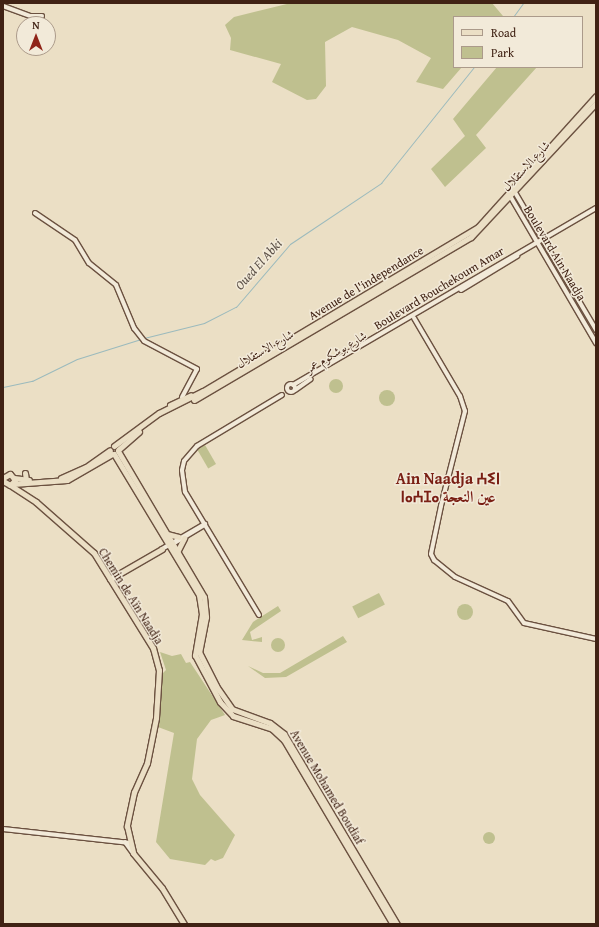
<!DOCTYPE html>
<html>
<head>
<meta charset="utf-8">
<style>
	body { margin:0 }
	#map { position:relative; width:599px; height:927px; overflow:hidden; background:#ebdfc5; font-family:"Gentium Book Plus",Amiri,"Noto Sans Tifinagh",serif }
	div>[style] { position:absolute }
	[style*='--x'] { left:calc(var(--x)*1px); top:calc(var(--y)*1px); width:calc(var(--w)*1px); rotate:calc(var(--a)*1deg) }
	.green>* { inset:0; background:#bfc08f; transform-origin:0 0 }
	.round { border-radius:50% }
	.stream>* { height:1px; margin:-0.5px; padding:0 0.5px; transform-origin:0.5px; border-radius:0.5px; background:#9bbabd }
	.roads { filter:drop-shadow(1px 0 #6b5140) drop-shadow(-1px 0 #6b5140) drop-shadow(0 1px #6b5140) drop-shadow(0 -1px #6b5140) }
	.minor>* { height:4px; margin:-2px; padding:0 2px; transform-origin:2px; border-radius:2px; background:#f2ead9 }
	.minor>.ring { margin:-2px; padding:0; box-sizing:content-box; background:none; border:4px solid #f2ead9; border-radius:50% }
	.major>* { height:5px; margin:-2.5px; padding:0 2.5px; transform-origin:2.5px; border-radius:2.5px; background:#ebdfc5 }
	span { translate:-50% -50%; white-space:nowrap; text-align:center; line-height:1.15; -webkit-text-stroke:3px #f2ead9; paint-order:stroke }
	.street-label { font-size:12px; color:#402214 }
	.water-label { font-size:13px; color:#5b5047; font-style:italic }
	.district-label { font-size:16px; color:#7a1f14; font-weight:700 }
	.frame { position:absolute; inset:0; border:4px solid #402214; pointer-events:none }
	.legend { position:absolute; left:453px; top:16px; width:130px; height:52px; box-sizing:border-box; background:#f2ead9; border:1px solid #ab9a8a; margin:0; padding:5px 7px; list-style:none; font-size:12px; color:#402214 }
	.legend li { display:flex; align-items:center; gap:8px; height:20px }
	.legend b { width:20px; border:1px solid #ab9a8a }
	.north { position:absolute; left:16px; top:16px; width:40px; height:40px; box-sizing:border-box; background:#f2ead9; border:1px solid #ab9a8a; border-radius:50%; rotate:0deg; font-size:11px; font-weight:700; line-height:16px; text-align:center; color:#402214 }
	.north::after { content:''; display:block; margin:auto; width:14px; height:18px; background:#8f2418; clip-path:polygon(50% 0,100% 100%,50% 72%,0 100%) }
</style>
</head>
<body>
<div id="map">
	<div class="green">
		<i style="clip-path:polygon(291px 3px,492px 3px,503px 16px,454px 17px,454px 67px,462px 67px,443px 89px,416px 82px,431px 58px,398px 40px,352px 27px,325px 42px,326px 86px,316px 99px,307px 100px,272px 82px,281px 64px,230px 50px,231px 38px,225px 25px,234px 17px)"></i>
		<i style="clip-path:polygon(497px 67px,537px 67px,476px 135px,486px 148px,445px 187px,431px 169px,465px 136px,453px 119px)"></i>
		<i class="round" style="left:329px;top:379px;width:14px;height:14px"></i>
		<i class="round" style="left:379px;top:390px;width:16px;height:16px"></i>
		<i style="left:205px;top:445px;width:22px;height:9px;rotate:60deg"></i>
		<i style="left:379px;top:593px;width:13px;height:30px;rotate:63deg"></i>
		<i class="round" style="left:457px;top:604px;width:16px;height:16px"></i>
		<i style="clip-path:polygon(278px 606px,281px 611px,250px 632px,252px 640px,262px 637px,262px 642px,242px 640px,253px 622px)"></i>
		<i style="clip-path:polygon(343px 636px,347px 642px,286px 677px,265px 678px,248px 666px,263px 673px,280px 673px)"></i>
		<i class="round" style="left:271px;top:638px;width:14px;height:14px"></i>
		<i style="clip-path:polygon(160px 652px,172px 656px,181px 654px,186px 663px,190px 662px,225px 715px,211px 720px,197px 739px,192px 779px,200px 795px,235px 835px,223px 858px,215px 861px,211px 859px,205px 865px,170px 859px,156px 842px,174px 733px,158px 727px,162px 674px,166px 670px)"></i>
		<i class="round" style="left:483px;top:832px;width:12px;height:12px"></i>
	</div>
	<div class="stream">
		<i style="--x:513;--y:17;--w:17;--a:-54"></i>
		<i style="--x:144;--y:338;--w:62;--a:-14"></i>
		<i style="--x:204;--y:323;--w:36;--a:-27"></i>
		<i style="--x:236;--y:307;--w:83;--a:-49.4"></i>
		<i style="--x:290;--y:244;--w:110;--a:-33.8"></i>
		<i style="--x:381;--y:183;--w:149;--a:-51.3"></i>
		<i style="--x:3;--y:387;--w:30;--a:-12"></i>
		<i style="--x:32;--y:381;--w:50;--a:-26.1"></i>
		<i style="--x:77;--y:359;--w:67;--a:-17.4"></i>
	</div>
	<div class="roads">
		<div class="minor">
			<i style="--x:3;--y:6;--w:30;--a:20"></i>
			<i style="--x:31;--y:16;--w:11;--a:0"></i>
			<i style="--x:513;--y:189;--w:164;--a:59.5"></i>
			<i style="--x:509;--y:194;--w:173;--a:59.7"></i>
			<i style="--x:35;--y:213;--w:48;--a:34"></i>
			<i style="--x:75;--y:240;--w:27;--a:59"></i>
			<i style="--x:89;--y:263;--w:35;--a:39"></i>
			<i style="--x:116;--y:285;--w:47;--a:67.3"></i>
			<i style="--x:134;--y:328;--w:16;--a:52"></i>
			<i style="--x:144;--y:341;--w:60;--a:27.8"></i>
			<i style="--x:197;--y:369;--w:32;--a:118"></i>
			<i style="--x:461;--y:290;--w:66;--a:-31.3"></i>
			<i style="--x:414;--y:318;--w:91;--a:59.5"></i>
			<i style="--x:460;--y:396;--w:16;--a:72"></i>
			<i style="--x:465;--y:411;--w:98;--a:104.2"></i>
			<i style="--x:441;--y:506;--w:49;--a:101.8"></i>
			<i style="--x:431;--y:554;--w:7;--a:63"></i>
			<i style="--x:434;--y:560;--w:27;--a:39"></i>
			<i style="--x:455;--y:577;--w:58;--a:24.4"></i>
			<i style="--x:508;--y:601;--w:27;--a:54"></i>
			<i style="--x:524;--y:623;--w:74;--a:12.5"></i>
			<i class="ring" style="left:287px;top:384px;width:4px;height:4px"></i>
			<i style="--x:293;--y:385;--w:351;--a:-30.3"></i>
			<i style="--x:295;--y:390;--w:19;--a:-35"></i>
			<i style="--x:171;--y:545;--w:37;--a:-31"></i>
			<i style="--x:162;--y:549;--w:50;--a:-30.2"></i>
			<i style="--x:259;--y:615;--w:144;--a:-121"></i>
			<i style="--x:185;--y:492;--w:22;--a:-98"></i>
			<i style="--x:182;--y:470;--w:9;--a:-77"></i>
			<i style="--x:184;--y:461;--w:20;--a:-49"></i>
			<i style="--x:197;--y:446;--w:99;--a:-31"></i>
			<i style="--x:3;--y:829;--w:128;--a:6.3"></i>
			<i style="--x:125;--y:842;--w:14;--a:54"></i>
		</div>
		<div class="major">
			<i style="--x:194;--y:400;--w:321;--a:-30.5"></i>
			<i style="--x:471;--y:237;--w:183;--a:-47"></i>
			<i style="--x:170;--y:405;--w:23;--a:-25"></i>
			<i style="--x:114;--y:446;--w:56;--a:-36.3"></i>
			<i style="--x:159;--y:413;--w:49;--a:-26.6"></i>
			<i style="--x:203;--y:391;--w:320;--a:-30.8"></i>
			<i style="--x:478;--y:227;--w:176;--a:-48"></i>
			<i style="--x:118;--y:450;--w:28;--a:-41"></i>
			<i style="--x:118;--y:451;--w:169;--a:59.5"></i>
			<i style="--x:204;--y:597;--w:20;--a:84"></i>
			<i style="--x:206;--y:617;--w:36;--a:101"></i>
			<i style="--x:199;--y:652;--w:38;--a:63"></i>
			<i style="--x:216;--y:686;--w:28;--a:55"></i>
			<i style="--x:232;--y:709;--w:40;--a:20.2"></i>
			<i style="--x:270;--y:723;--w:18;--a:38"></i>
			<i style="--x:284;--y:734;--w:221;--a:59.3"></i>
			<i style="--x:114;--y:454;--w:165;--a:58.9"></i>
			<i style="--x:199;--y:595;--w:19;--a:81"></i>
			<i style="--x:202;--y:614;--w:42;--a:99.7"></i>
			<i style="--x:195;--y:655;--w:53;--a:62"></i>
			<i style="--x:220;--y:702;--w:19;--a:47"></i>
			<i style="--x:233;--y:716;--w:40;--a:18"></i>
			<i style="--x:271;--y:728;--w:18;--a:43"></i>
			<i style="--x:284;--y:740;--w:214;--a:59.4"></i>
			<i style="--x:25;--y:473;--w:7;--a:82"></i>
			<i style="--x:3;--y:478;--w:8;--a:-30"></i>
			<i style="--x:10;--y:474;--w:8;--a:50"></i>
			<i style="--x:15;--y:480;--w:7;--a:135"></i>
			<i style="--x:10;--y:485;--w:8;--a:-150"></i>
			<i style="--x:14;--y:478;--w:15;--a:8"></i>
			<i style="--x:61;--y:478;--w:27;--a:-24"></i>
			<i style="--x:86;--y:467;--w:29;--a:-35"></i>
			<i style="--x:13;--y:484;--w:54;--a:-4.2"></i>
			<i style="--x:67;--y:480;--w:52;--a:-30"></i>
			<i style="--x:10;--y:485;--w:31;--a:33"></i>
			<i style="--x:36;--y:502;--w:77;--a:41.3"></i>
			<i style="--x:94;--y:553;--w:112;--a:58.2"></i>
			<i style="--x:153;--y:648;--w:23;--a:75"></i>
			<i style="--x:159;--y:670;--w:48;--a:93.6"></i>
			<i style="--x:156;--y:718;--w:46;--a:101.3"></i>
			<i style="--x:147;--y:763;--w:32;--a:114"></i>
			<i style="--x:134;--y:792;--w:35;--a:102"></i>
			<i style="--x:127;--y:826;--w:28;--a:77"></i>
			<i style="--x:133;--y:853;--w:45;--a:50.4"></i>
			<i style="--x:162;--y:888;--w:42;--a:58.6"></i>
			<i style="--x:167;--y:534;--w:12;--a:14"></i>
			<i style="--x:177;--y:552;--w:16;--a:-63"></i>
			<i style="--x:110;--y:579;--w:60;--a:-30"></i>
		</div>
	</div>
	<div class="street-label">
		<span style="left:526px;top:166px;rotate:-47deg">شارع الاستقلال</span>
		<span style="left:555px;top:253px;rotate:59deg">Boulevard Ain Naadja</span>
		<span style="left:366px;top:283px;rotate:-31deg">Avenue de l'independance</span>
		<span style="left:439px;top:288px;rotate:-31deg">Boulevard Bouchekoum Amar</span>
		<span style="left:265px;top:349px;rotate:-30deg">شارع الاستقلال</span>
		<span style="left:336px;top:352px;rotate:-31deg">شارع بوشكوم عمر</span>
		<span style="left:131px;top:596px;rotate:58deg">Chemin de Aïn Naadja</span>
		<span style="left:327px;top:787px;rotate:59deg">Avenue Mohamed Boudiaf</span>
	</div>
	<div class="water-label">
		<span style="left:259px;top:265px;rotate:-48deg">Oued El Abki</span>
	</div>
	<div class="district-label">
		<span style="left:448px;top:487px">Ain Naadja ⵄⵉⵏ<br>ⵏⴰⵄⵊⴰ عين النعجة</span>
	</div>
	<div class="frame"></div>
	<ul class="legend">
	<li><b style="height:5px;background:#ebdfc5"></b>Road</li>
	<li><b style="height:11px;background:#bfc08f"></b>Park</li>
	</ul>
	<div class="north">N</div>
</div>
</body>
</html>
